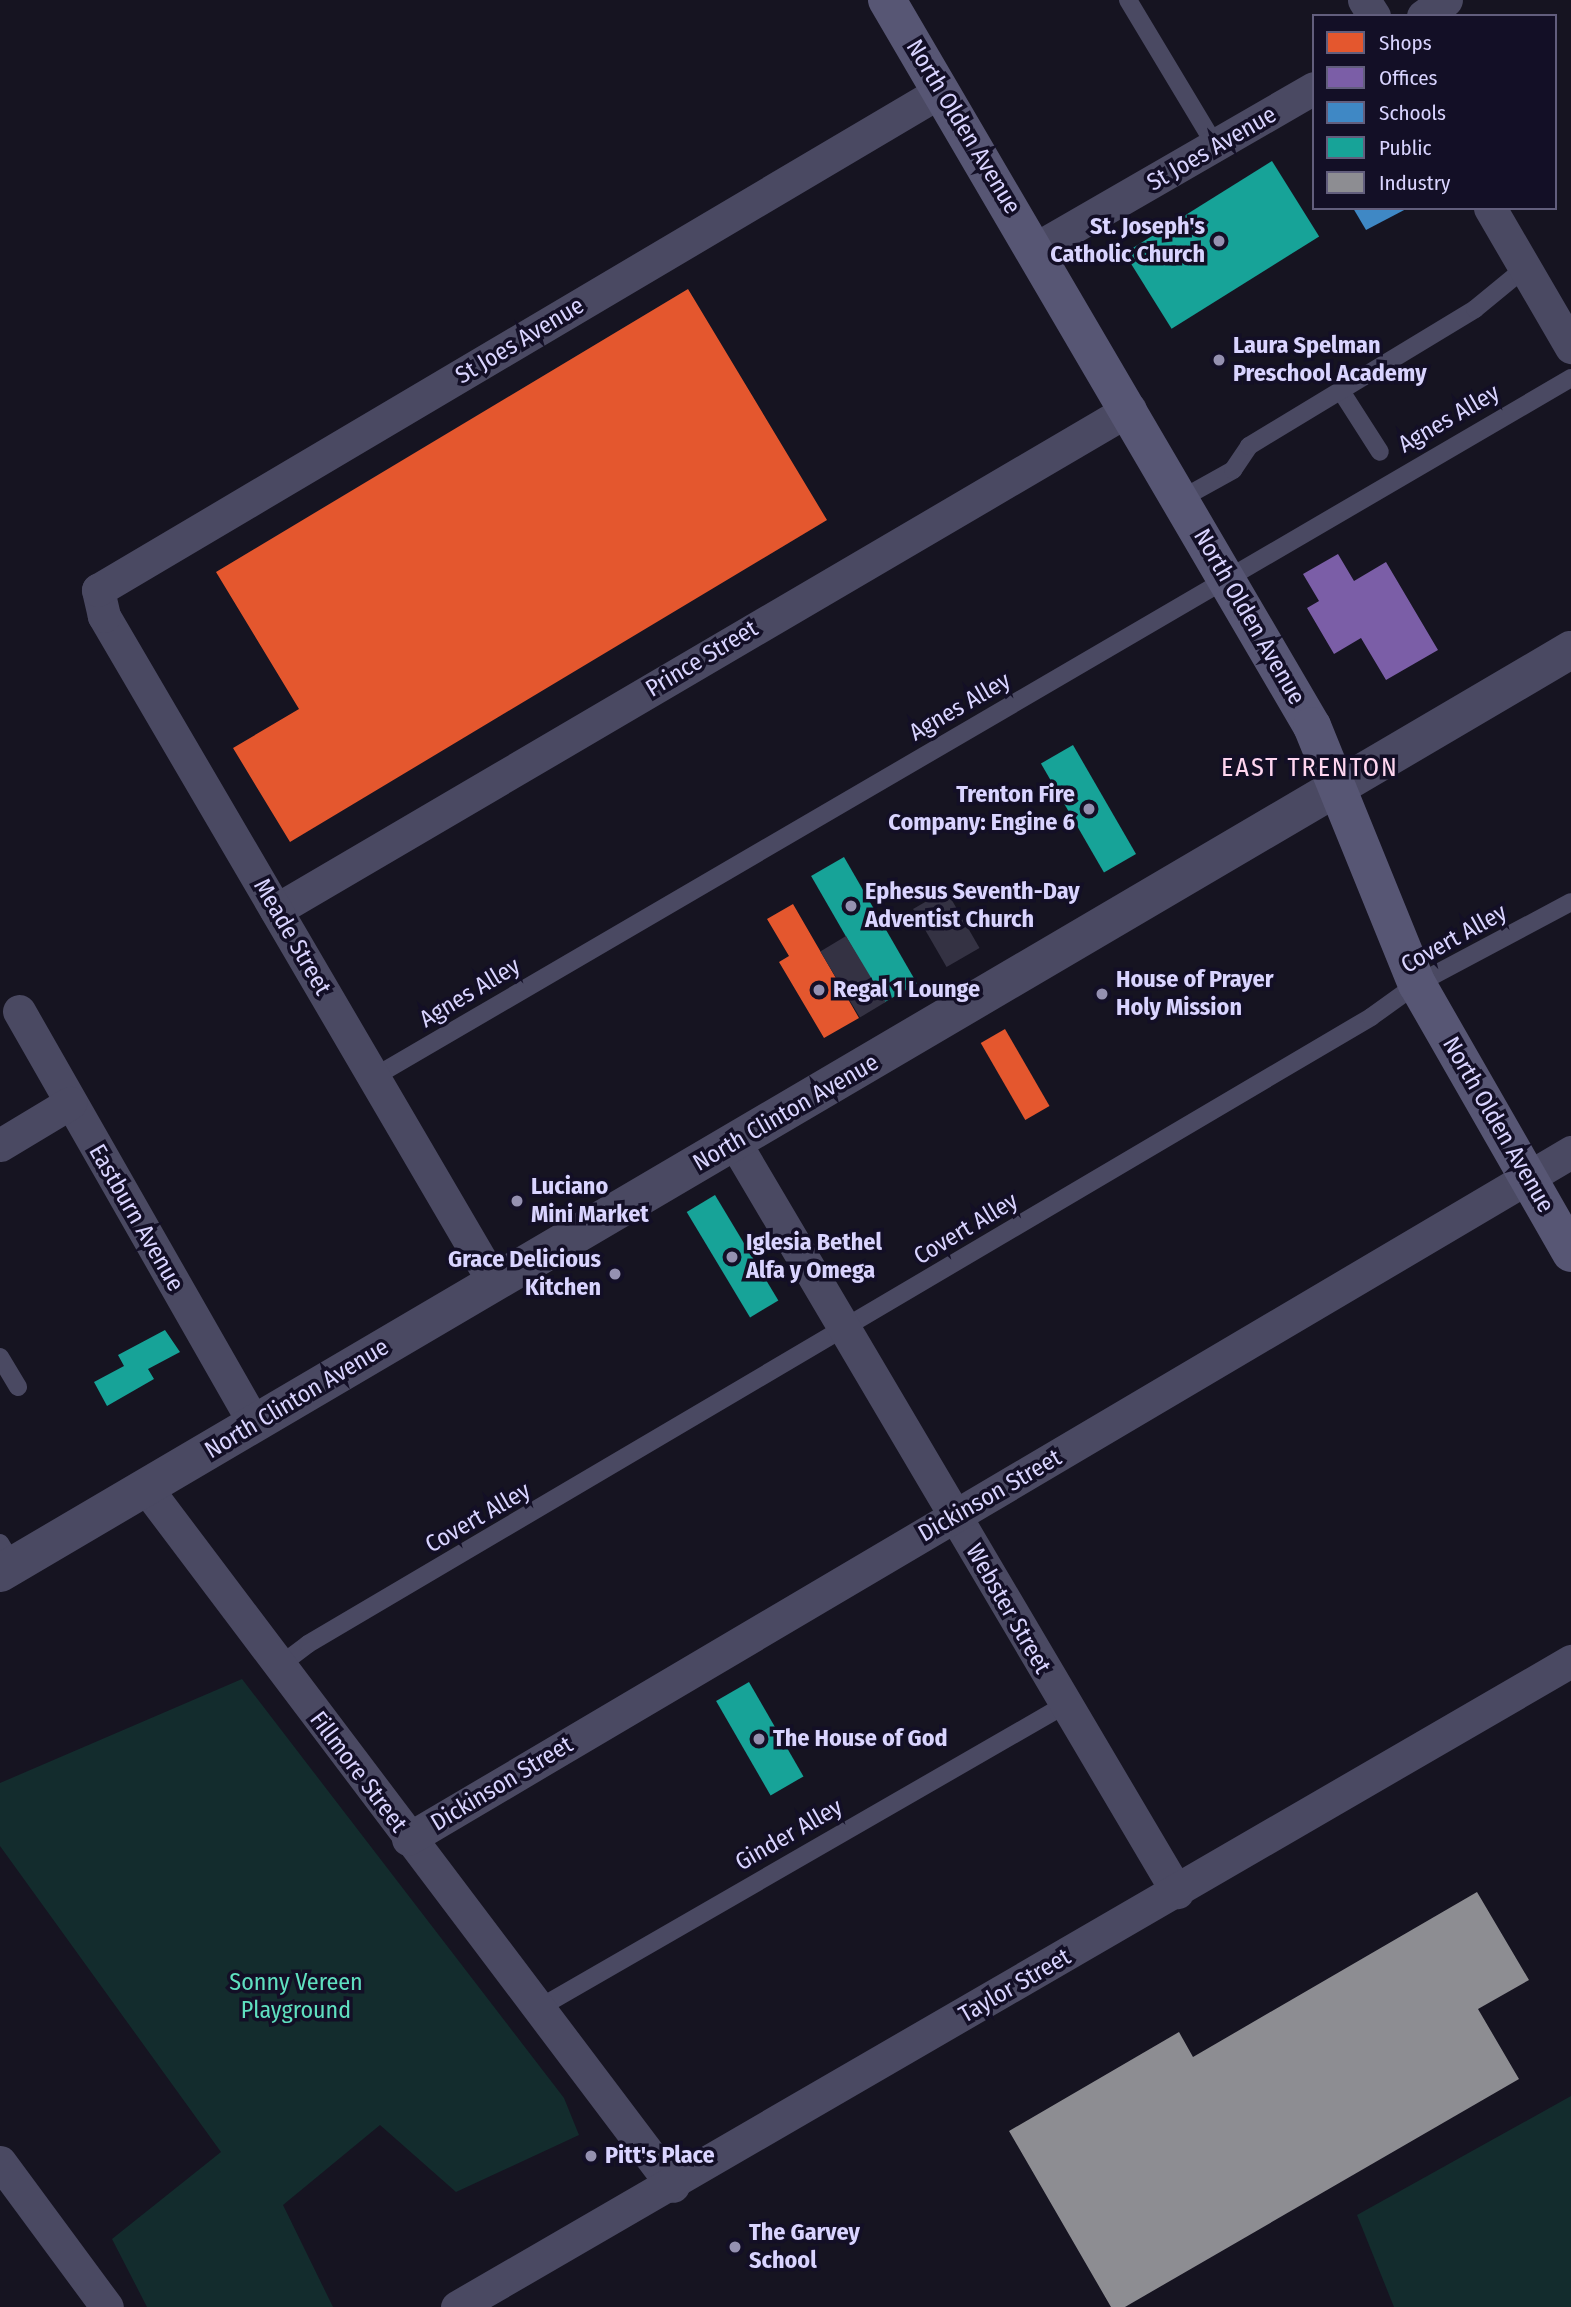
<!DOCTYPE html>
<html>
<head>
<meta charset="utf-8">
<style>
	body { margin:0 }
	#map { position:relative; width:1571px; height:2307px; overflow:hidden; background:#161421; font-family:"Fira Sans Condensed",sans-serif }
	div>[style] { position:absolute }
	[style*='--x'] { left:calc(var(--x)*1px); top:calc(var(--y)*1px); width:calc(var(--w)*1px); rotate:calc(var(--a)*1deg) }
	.green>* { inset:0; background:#132c2d }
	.shops>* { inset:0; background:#e4572e; transform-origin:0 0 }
	.offices>* { inset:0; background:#7b5ea7 }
	.schools>* { inset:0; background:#3f88c5 }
	.public>* { inset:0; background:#17a398; transform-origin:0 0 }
	.industry>* { inset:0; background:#8d8d92 }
	.building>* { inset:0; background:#343243; transform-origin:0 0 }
	.service>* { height:18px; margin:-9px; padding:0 9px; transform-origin:9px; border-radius:9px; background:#4a4962 }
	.minor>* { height:33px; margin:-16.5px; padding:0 16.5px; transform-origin:16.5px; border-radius:16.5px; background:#4a4962 }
	.tertiary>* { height:38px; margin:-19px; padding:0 19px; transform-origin:19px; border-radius:19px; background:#4a4962 }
	.secondary>* { height:38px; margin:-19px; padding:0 19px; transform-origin:19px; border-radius:19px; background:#575674 }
	.dots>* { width:19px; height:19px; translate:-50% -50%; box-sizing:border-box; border:4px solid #130f26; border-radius:50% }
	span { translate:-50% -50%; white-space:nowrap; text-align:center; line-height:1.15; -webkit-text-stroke:7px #130f26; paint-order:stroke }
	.street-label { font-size:24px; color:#d9d4ff }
	.poi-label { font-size:24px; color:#d9d4ff; font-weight:700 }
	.right { translate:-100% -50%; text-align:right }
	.left { translate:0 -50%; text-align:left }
	.park-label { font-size:24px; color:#5fe0c0 }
	.neighbourhood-label { font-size:26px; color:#ffd6f0; letter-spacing:2px }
	.legend { position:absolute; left:1312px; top:14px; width:245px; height:196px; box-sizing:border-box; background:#130f26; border:2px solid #625e7d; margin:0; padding:9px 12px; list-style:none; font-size:21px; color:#d9d4ff }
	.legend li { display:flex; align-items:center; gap:14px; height:35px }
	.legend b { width:35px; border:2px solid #625e7d }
</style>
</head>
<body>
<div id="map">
	<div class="green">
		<i style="clip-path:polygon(242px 1679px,564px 2098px,579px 2135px,456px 2192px,380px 2125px,283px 2205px,333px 2307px,147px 2307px,112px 2239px,221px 2152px,0 1846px,0 1783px)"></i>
		<i style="clip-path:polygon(1571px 2096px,1571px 2307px,1394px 2307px,1357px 2215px)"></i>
	</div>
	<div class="shops">
		<i style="clip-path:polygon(688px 289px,827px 520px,290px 842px,233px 748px,299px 709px,216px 572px)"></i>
		<i style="clip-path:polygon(793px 904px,859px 1018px,824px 1038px,779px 962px,789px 956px,767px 919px)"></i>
		<i style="left:1005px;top:1029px;width:89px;height:28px;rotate:60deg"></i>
	</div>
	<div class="offices">
		<i style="clip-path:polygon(1338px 554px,1354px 581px,1386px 562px,1438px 650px,1386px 680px,1361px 638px,1334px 654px,1307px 608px,1319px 601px,1303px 574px)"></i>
	</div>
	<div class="schools">
		<i style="clip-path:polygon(1353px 208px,1408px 208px,1366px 230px)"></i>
	</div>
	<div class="public">
		<i style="left:1272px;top:161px;width:89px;height:174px;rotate:58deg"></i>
		<i style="left:1073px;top:745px;width:126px;height:37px;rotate:60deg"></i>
		<i style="left:844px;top:857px;width:146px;height:38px;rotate:60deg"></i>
		<i style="left:715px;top:1195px;width:123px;height:33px;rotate:59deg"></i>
		<i style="clip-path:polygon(165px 1330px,180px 1352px,148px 1369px,154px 1379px,107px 1406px,94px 1382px,124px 1366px,118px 1355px)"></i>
		<i style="left:749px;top:1682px;width:109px;height:38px;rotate:60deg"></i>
	</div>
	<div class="industry">
		<i style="clip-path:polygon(1477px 1892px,1529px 1980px,1478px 2009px,1519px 2079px,1125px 2307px,1111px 2307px,1009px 2131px,1179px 2032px,1193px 2057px)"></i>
	</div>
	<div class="building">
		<i style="left:946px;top:890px;width:67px;height:38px;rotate:60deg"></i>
		<i style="left:846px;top:936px;width:77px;height:30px;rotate:59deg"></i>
	</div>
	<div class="service">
		<i style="--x:1128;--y:0;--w:173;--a:59"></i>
		<i style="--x:1341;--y:391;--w:72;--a:57.4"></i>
		<i style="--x:1181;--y:499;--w:60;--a:-29.1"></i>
		<i style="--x:1233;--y:470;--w:29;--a:-56"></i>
		<i style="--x:1249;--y:446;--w:264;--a:-31.2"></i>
		<i style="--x:1475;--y:309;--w:65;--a:-39.4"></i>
		<i style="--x:374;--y:1077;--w:1386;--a:-30.28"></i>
		<i style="--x:0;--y:1357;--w:35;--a:59"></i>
		<i style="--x:0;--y:1543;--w:26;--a:59"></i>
		<i style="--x:279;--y:1666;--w:36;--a:-37"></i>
		<i style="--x:308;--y:1644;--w:1234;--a:-30.53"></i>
		<i style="--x:1371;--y:1017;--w:57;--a:-35.7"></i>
		<i style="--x:1417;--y:984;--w:174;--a:-28"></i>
		<i style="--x:539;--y:2008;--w:605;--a:-29.96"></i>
	</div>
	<div class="minor">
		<i style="--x:1364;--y:0;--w:19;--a:58"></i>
		<i style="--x:1423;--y:16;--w:28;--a:-35"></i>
		<i style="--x:1490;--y:208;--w:161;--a:59.8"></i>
		<i style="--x:1035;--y:249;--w:322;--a:-30"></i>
		<i style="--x:276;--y:910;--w:990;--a:-30.4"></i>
		<i style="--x:19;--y:1011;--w:476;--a:60.3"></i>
		<i style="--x:735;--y:1143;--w:870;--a:59.45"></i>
		<i style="--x:0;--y:1145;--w:82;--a:-31"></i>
		<i style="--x:494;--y:1283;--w:773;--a:-120.32"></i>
		<i style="--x:104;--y:616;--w:27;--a:-103"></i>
		<i style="--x:98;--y:590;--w:980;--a:-30.62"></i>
		<i style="--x:147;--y:1489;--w:873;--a:52.96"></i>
		<i style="--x:408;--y:1839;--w:1351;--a:-30.57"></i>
		<i style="--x:0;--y:2162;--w:180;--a:53.6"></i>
		<i style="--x:457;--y:2307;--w:1288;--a:-30.11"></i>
	</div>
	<div class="tertiary">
		<i style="--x:0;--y:1573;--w:1822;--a:-30.44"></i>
	</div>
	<div class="secondary">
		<i style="--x:887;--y:0;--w:841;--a:59.66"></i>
		<i style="--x:1312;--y:726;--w:279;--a:67.9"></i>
		<i style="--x:1417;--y:984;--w:310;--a:60.2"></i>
	</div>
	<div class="dots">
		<i style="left:1219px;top:241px;background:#9591b1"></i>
		<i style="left:1219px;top:360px;background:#9591b1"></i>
		<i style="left:1089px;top:809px;background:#9591b1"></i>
		<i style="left:851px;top:906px;background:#9591b1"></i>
		<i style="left:819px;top:990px;background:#9591b1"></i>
		<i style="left:1102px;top:994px;background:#9591b1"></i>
		<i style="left:517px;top:1201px;background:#9591b1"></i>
		<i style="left:732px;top:1257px;background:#9591b1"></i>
		<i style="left:615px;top:1274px;background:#9591b1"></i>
		<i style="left:759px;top:1739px;background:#9591b1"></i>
		<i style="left:591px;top:2156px;background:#9591b1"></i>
		<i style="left:735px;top:2247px;background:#9591b1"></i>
	</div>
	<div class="street-label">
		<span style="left:963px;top:127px;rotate:59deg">North Olden Avenue</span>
		<span style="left:1212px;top:149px;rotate:-30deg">St Joes Avenue</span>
		<span style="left:520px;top:341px;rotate:-31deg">St Joes Avenue</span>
		<span style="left:1449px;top:419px;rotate:-30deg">Agnes Alley</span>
		<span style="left:1249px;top:617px;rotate:60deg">North Olden Avenue</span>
		<span style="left:702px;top:659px;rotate:-31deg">Prince Street</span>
		<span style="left:960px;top:707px;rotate:-30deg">Agnes Alley</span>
		<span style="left:292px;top:937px;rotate:60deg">Meade Street</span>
		<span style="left:1454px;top:939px;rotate:-29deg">Covert Alley</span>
		<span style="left:470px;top:993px;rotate:-31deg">Agnes Alley</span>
		<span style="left:786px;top:1113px;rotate:-30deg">North Clinton Avenue</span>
		<span style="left:1498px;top:1125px;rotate:60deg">North Olden Avenue</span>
		<span style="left:136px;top:1218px;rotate:60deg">Eastburn Avenue</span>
		<span style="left:966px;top:1229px;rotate:-31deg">Covert Alley</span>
		<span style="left:297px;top:1399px;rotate:-31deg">North Clinton Avenue</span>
		<span style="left:990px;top:1496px;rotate:-30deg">Dickinson Street</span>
		<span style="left:478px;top:1518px;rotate:-30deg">Covert Alley</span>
		<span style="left:1008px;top:1609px;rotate:60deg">Webster Street</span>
		<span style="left:358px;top:1772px;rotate:53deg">Fillmore Street</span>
		<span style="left:502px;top:1784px;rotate:-31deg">Dickinson Street</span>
		<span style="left:789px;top:1835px;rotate:-30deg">Ginder Alley</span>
		<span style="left:1015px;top:1986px;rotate:-30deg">Taylor Street</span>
	</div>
	<div class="poi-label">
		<span class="right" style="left:1205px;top:241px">St. Joseph's<br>Catholic Church</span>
		<span class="left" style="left:1233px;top:360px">Laura Spelman<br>Preschool Academy</span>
		<span class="right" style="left:1075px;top:809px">Trenton Fire<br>Company: Engine 6</span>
		<span class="left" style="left:865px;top:906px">Ephesus Seventh-Day<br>Adventist Church</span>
		<span class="left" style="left:1116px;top:994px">House of Prayer<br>Holy Mission</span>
		<span class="left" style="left:833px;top:990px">Regal 1 Lounge</span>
		<span class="left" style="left:531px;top:1201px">Luciano<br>Mini Market</span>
		<span class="left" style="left:746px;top:1257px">Iglesia Bethel<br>Alfa y Omega</span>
		<span class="right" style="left:601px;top:1274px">Grace Delicious<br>Kitchen</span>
		<span class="left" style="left:773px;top:1739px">The House of God</span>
		<span class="left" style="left:605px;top:2156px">Pitt's Place</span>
		<span class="left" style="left:749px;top:2247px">The Garvey<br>School</span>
	</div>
	<div class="park-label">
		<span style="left:296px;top:1997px">Sonny Vereen<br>Playground</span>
	</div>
	<div class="neighbourhood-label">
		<span style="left:1310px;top:768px">EAST TRENTON</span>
	</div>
	<ul class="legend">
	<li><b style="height:19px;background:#e4572e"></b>Shops</li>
	<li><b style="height:19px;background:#7b5ea7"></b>Offices</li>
	<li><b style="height:19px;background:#3f88c5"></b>Schools</li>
	<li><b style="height:19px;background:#17a398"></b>Public</li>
	<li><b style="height:19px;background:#8d8d92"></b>Industry</li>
	</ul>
</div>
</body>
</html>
